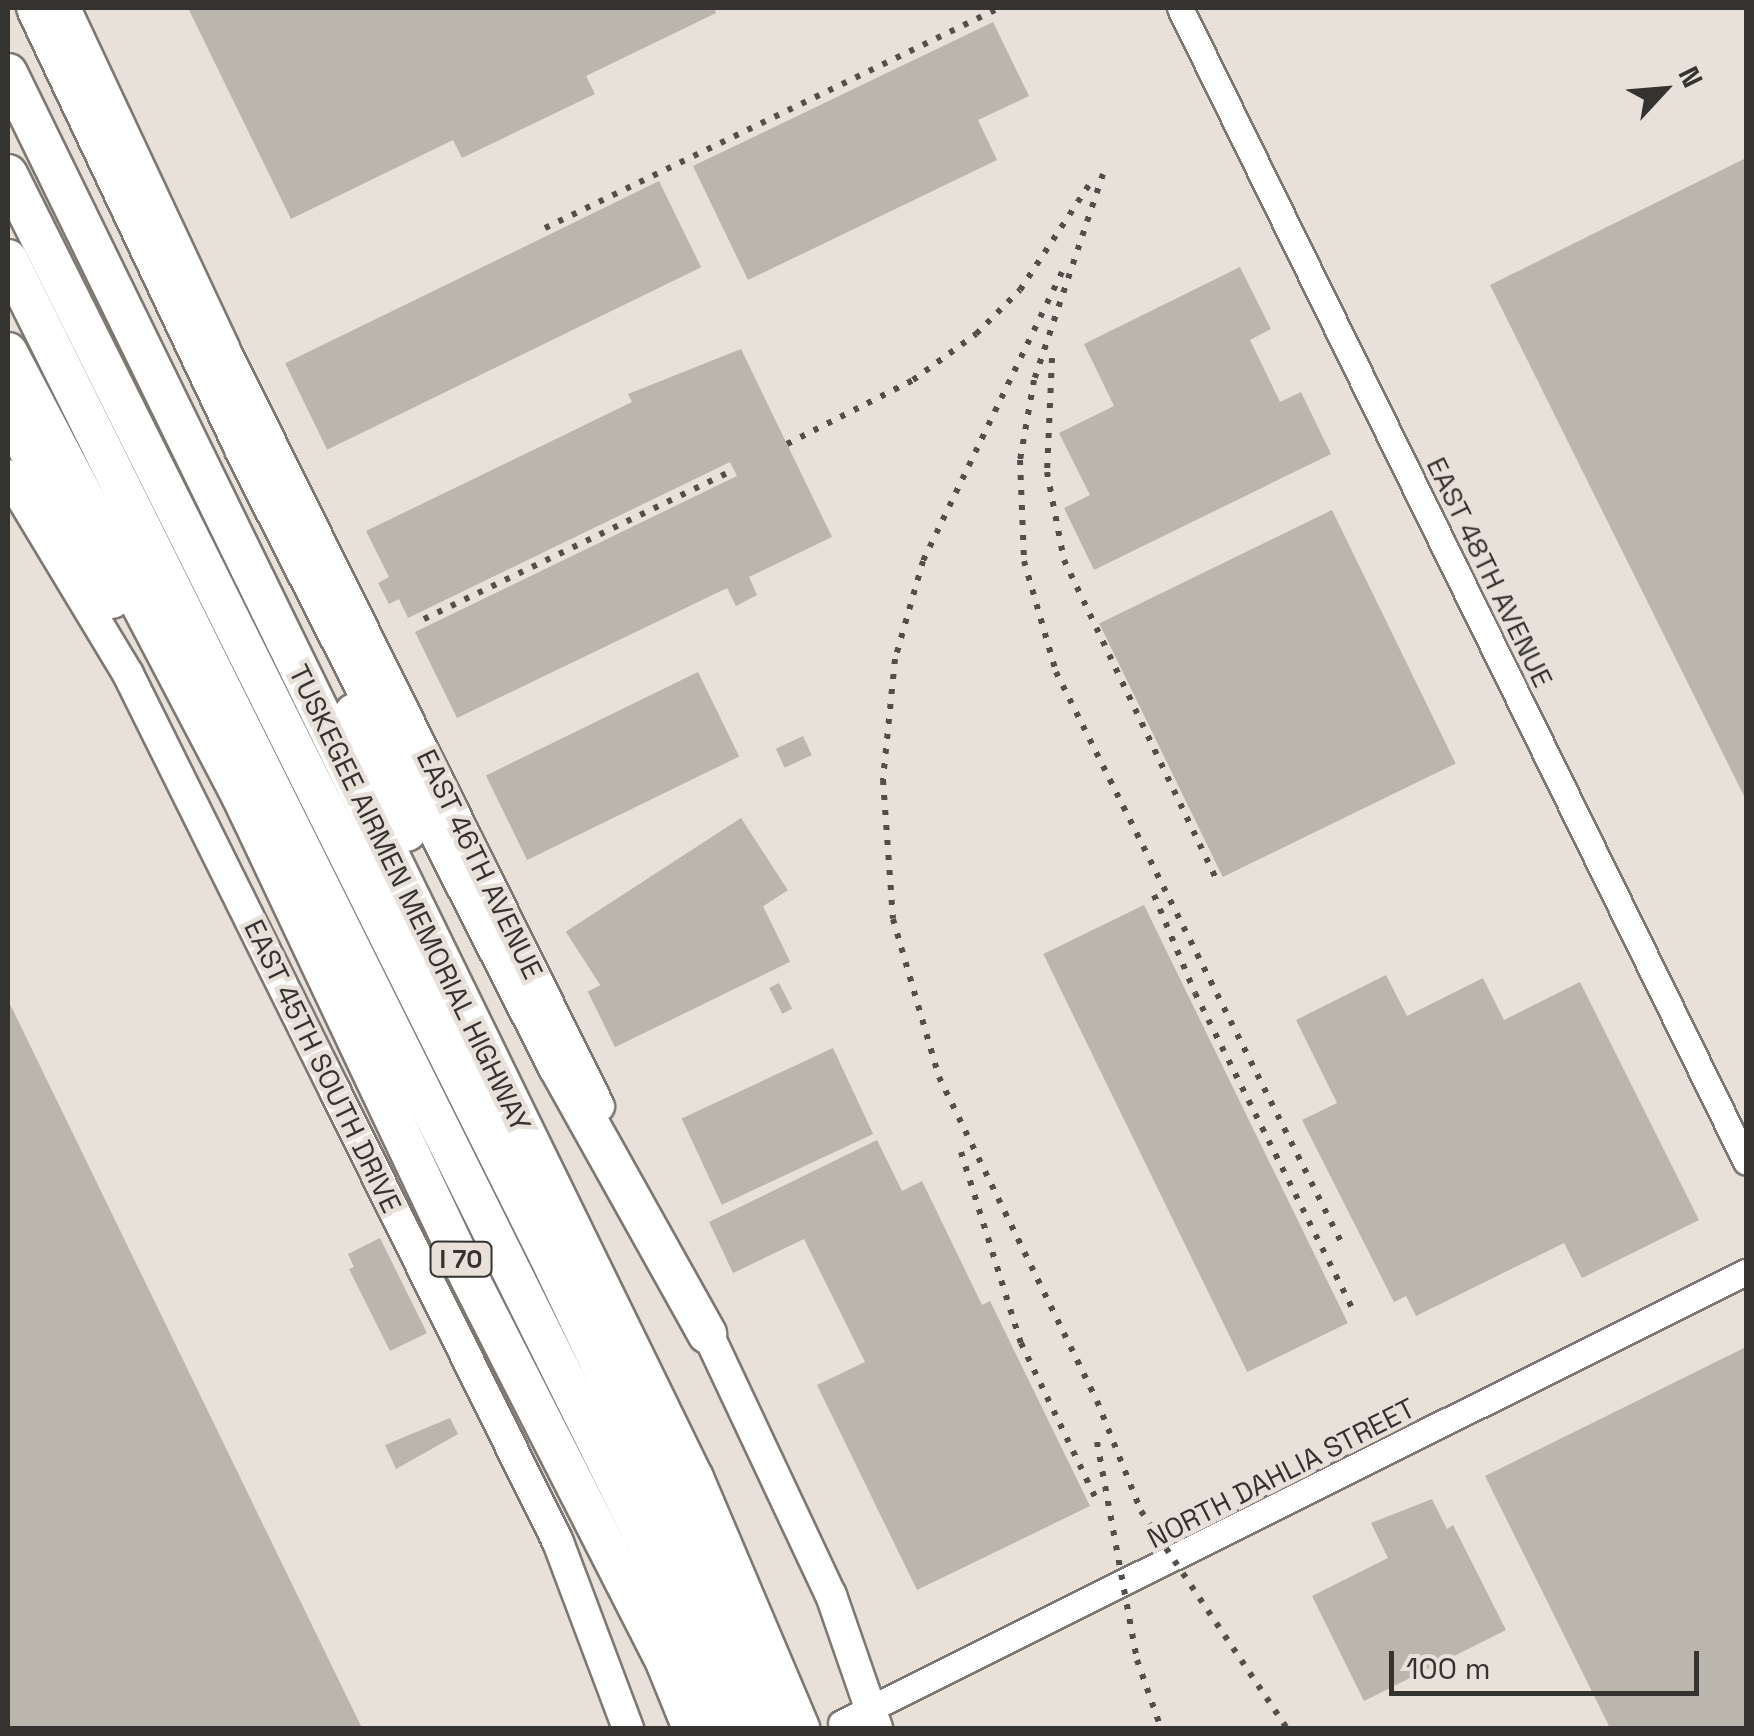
<!DOCTYPE html>
<html>
<head>
<meta charset="utf-8">
<style>
	body { margin:0 }
	#map { position:relative; width:1754px; height:1736px; overflow:hidden; background:#e7e1da; font-family:"Space Grotesk",sans-serif }
	div>[style] { position:absolute }
	[style*='--x'] { left:calc(var(--x)*1px); top:calc(var(--y)*1px); width:calc(var(--w)*1px); rotate:calc(var(--a)*1deg) }
	.building>* { inset:0; background:#bab5ad; transform-origin:0 0 }
	.roads { filter:drop-shadow(2px 0 #7d7871) drop-shadow(-2px 0 #7d7871) drop-shadow(0 2px #7d7871) drop-shadow(0 -2px #7d7871) }
	.tertiary>* { height:25px; margin:-12.5px; padding:0 12.5px; transform-origin:12.5px; border-radius:12.5px; background:#fff }
	.secondary>* { height:30px; margin:-15px; padding:0 15px; transform-origin:15px; border-radius:15px; background:#fff }
	.motorway>* { height:38px; margin:-19px; padding:0 19px; transform-origin:19px; border-radius:19px; background:#fff }
	.rail>* { height:6px; margin-top:-3px; transform-origin:0; background:repeating-linear-gradient(90deg,#524f4b 0 5px,transparent 0 15px) }
	span { translate:-50% -50%; white-space:nowrap; text-align:center; line-height:1.15; -webkit-text-stroke:9px #e7e1da; paint-order:stroke }
	.shield-label span { padding:2px 8px; background:#e7e1da; border:2px solid; border-radius:8px; -webkit-text-stroke-width:0 }
	.shield-label { font-size:25px; color:#353330; font-weight:700 }
	.street-label { font-size:28px; color:#353330 }
	.frame { position:absolute; inset:0; border:10px solid #353330; pointer-events:none }
	.north { position:absolute; left:1614px; top:40px; width:100px; height:100px; -webkit-text-stroke:8px #e7e1da; paint-order:stroke; rotate:64deg; font-size:28px; font-weight:700; line-height:40px; text-align:center; color:#353330 }
	.north::after { content:''; display:block; margin:auto; width:35px; height:45px; background:#353330; clip-path:polygon(50% 0,100% 100%,50% 72%,0 100%) }
	.scale { position:absolute; left:1389px; top:1651px; width:310px; height:45px; box-sizing:border-box; border:5px solid #353330; border-top:0; padding-left:12px; font-size:30px; line-height:35px; white-space:nowrap; color:#353330; -webkit-text-stroke:8px #e7e1da; paint-order:stroke }
</style>
</head>
<body>
<div id="map">
	<div class="building">
		<i style="clip-path:polygon(188px 8px,714px 8px,716px 13px,586px 76px,595px 94px,462px 158px,453px 140px,291px 219px)"></i>
		<i style="clip-path:polygon(993px 22px,1029px 96px,978px 120px,997px 160px,748px 280px,693px 166px)"></i>
		<i style="clip-path:polygon(1746px 158px,1746px 800px,1490px 285px)"></i>
		<i style="left:659px;top:181px;width:96px;height:416px;rotate:64deg"></i>
		<i style="clip-path:polygon(1240px 267px,1271px 329px,1250px 340px,1280px 402px,1301px 392px,1331px 454px,1094px 570px,1064px 508px,1090px 495px,1059px 433px,1114px 406px,1084px 344px)"></i>
		<i style="clip-path:polygon(741px 349px,832px 537px,749px 577px,757px 595px,736px 606px,727px 588px,457px 718px,415px 632px,737px 476px,730px 462px,408px 618px,399px 599px,389px 604px,378px 583px,389px 577px,366px 531px,632px 402px,628px 394px)"></i>
		<i style="left:1332px;top:510px;width:282px;height:259px;rotate:64deg"></i>
		<i style="left:698px;top:672px;width:94px;height:236px;rotate:64deg"></i>
		<i style="left:803px;top:736px;width:21px;height:30px;rotate:65deg"></i>
		<i style="left:741px;top:818px;width:86px;height:209px;rotate:57deg"></i>
		<i style="left:1144px;top:905px;width:465px;height:112px;rotate:64deg"></i>
		<i style="left:763px;top:906px;width:62px;height:195px;rotate:64deg"></i>
		<i style="clip-path:polygon(1386px 975px,1407px 1016px,1483px 978px,1504px 1020px,1580px 982px,1699px 1220px,1582px 1278px,1564px 1243px,1416px 1316px,1406px 1296px,1394px 1302px,1302px 1120px,1337px 1103px,1296px 1020px)"></i>
		<i style="left:779px;top:983px;width:29px;height:11px;rotate:63deg"></i>
		<i style="clip-path:polygon(8px 1000px,362px 1728px,8px 1728px)"></i>
		<i style="left:833px;top:1048px;width:95px;height:167px;rotate:65deg"></i>
		<i style="clip-path:polygon(877px 1140px,902px 1191px,922px 1181px,982px 1305px,990px 1301px,1090px 1506px,917px 1590px,817px 1385px,865px 1362px,804px 1239px,733px 1273px,709px 1222px)"></i>
		<i style="clip-path:polygon(380px 1238px,427px 1333px,390px 1351px,349px 1269px,354px 1267px,348px 1254px)"></i>
		<i style="clip-path:polygon(1746px 1347px,1746px 1728px,1610px 1728px,1485px 1476px)"></i>
		<i style="clip-path:polygon(450px 1418px,458px 1434px,396px 1469px,385px 1445px)"></i>
		<i style="clip-path:polygon(1432px 1499px,1447px 1529px,1453px 1525px,1506px 1630px,1364px 1701px,1312px 1596px,1388px 1558px,1371px 1523px)"></i>
	</div>
	<div class="roads">
		<div class="tertiary">
			<i style="--x:1180;--y:8;--w:1285;--a:63.87"></i>
			<i style="--x:841;--y:1723;--w:1011;--a:-26.49"></i>
		</div>
		<div class="secondary">
			<i style="--x:65;--y:8;--w:375;--a:64.9"></i>
			<i style="--x:224;--y:348;--w:846;--a:63.68"></i>
			<i style="--x:8;--y:475;--w:232;--a:58.9"></i>
			<i style="--x:128;--y:674;--w:466;--a:63.6"></i>
			<i style="--x:335;--y:1091;--w:503;--a:63.69"></i>
			<i style="--x:558;--y:1542;--w:199;--a:69.4"></i>
			<i style="--x:699;--y:1315;--w:310;--a:64.8"></i>
			<i style="--x:831;--y:1595;--w:141;--a:70.9"></i>
		</div>
		<div class="motorway">
			<i style="--x:36;--y:8;--w:488;--a:64.7"></i>
			<i style="--x:244;--y:449;--w:693;--a:63.07"></i>
			<i style="--x:558;--y:1067;--w:306;--a:60.8"></i>
			<i style="--x:8;--y:73;--w:1564;--a:63.98"></i>
			<i style="--x:694;--y:1478;--w:272;--a:67"></i>
			<i style="--x:8;--y:174;--w:1208;--a:63.46"></i>
			<i style="--x:548;--y:1255;--w:421;--a:64.5"></i>
			<i style="--x:729;--y:1635;--w:100;--a:68.3"></i>
			<i style="--x:8;--y:259;--w:1500;--a:63.55"></i>
			<i style="--x:676;--y:1602;--w:137;--a:67.2"></i>
			<i style="--x:8;--y:352;--w:501;--a:62.31"></i>
			<i style="--x:241;--y:796;--w:517;--a:64.67"></i>
			<i style="--x:462;--y:1263;--w:450;--a:63"></i>
			<i style="--x:666;--y:1664;--w:69;--a:67.9"></i>
			<i style="--x:8;--y:414;--w:212;--a:60.7"></i>
			<i style="--x:354;--y:713;--w:130;--a:66"></i>
		</div>
	</div>
	<div class="rail">
		<i style="--x:1103;--y:174;--w:217;--a:108.5"></i>
		<i style="--x:1034;--y:380;--w:81;--a:99.9"></i>
		<i style="--x:1020;--y:460;--w:101;--a:87.7"></i>
		<i style="--x:1024;--y:561;--w:116;--a:73.9"></i>
		<i style="--x:1056;--y:672;--w:637;--a:63.43"></i>
		<i style="--x:545;--y:228;--w:504;--a:-25.85"></i>
		<i style="--x:1062;--y:272;--w:321;--a:115.7"></i>
		<i style="--x:923;--y:561;--w:102;--a:105.9"></i>
		<i style="--x:895;--y:659;--w:122;--a:95.7"></i>
		<i style="--x:883;--y:780;--w:139;--a:85.9"></i>
		<i style="--x:893;--y:919;--w:165;--a:73.8"></i>
		<i style="--x:939;--y:1077;--w:360;--a:64"></i>
		<i style="--x:1097;--y:1401;--w:118;--a:68.2"></i>
		<i style="--x:1141;--y:1511;--w:262;--a:56.1"></i>
		<i style="--x:1052;--y:358;--w:114;--a:92.5"></i>
		<i style="--x:1047;--y:472;--w:90;--a:79.1"></i>
		<i style="--x:1064;--y:560;--w:356;--a:64.5"></i>
		<i style="--x:787;--y:444;--w:141;--a:-26.9"></i>
		<i style="--x:913;--y:380;--w:78;--a:-36.1"></i>
		<i style="--x:976;--y:334;--w:62;--a:-45"></i>
		<i style="--x:1020;--y:290;--w:129;--a:-56.7"></i>
		<i style="--x:424;--y:619;--w:344;--a:-25.7"></i>
		<i style="--x:1154;--y:895;--w:106;--a:67.3"></i>
		<i style="--x:1195;--y:993;--w:359;--a:63.5"></i>
		<i style="--x:961;--y:1152;--w:200;--a:72.6"></i>
		<i style="--x:1021;--y:1343;--w:171;--a:64.3"></i>
		<i style="--x:1097;--y:1442;--w:222;--a:79.6"></i>
		<i style="--x:1137;--y:1660;--w:72;--a:70.6"></i>
	</div>
	<div class="shield-label">
		<span style="left:461px;top:1259px">I 70</span>
	</div>
	<div class="street-label">
		<span style="left:1490px;top:572px;rotate:64deg">EAST 48TH AVENUE</span>
		<span style="left:480px;top:864px;rotate:64deg">EAST 46TH AVENUE</span>
		<span style="left:410px;top:898px;rotate:64deg">TUSKEGEE AIRMEN MEMORIAL HIGHWAY</span>
		<span style="left:323px;top:1066px;rotate:64deg">EAST 45TH SOUTH DRIVE</span>
		<span style="left:1281px;top:1473px;rotate:-27deg">NORTH DAHLIA STREET</span>
	</div>
	<div class="frame"></div>
	<div class="north">N</div>
	<div class="scale">100 m</div>
</div>
</body>
</html>
